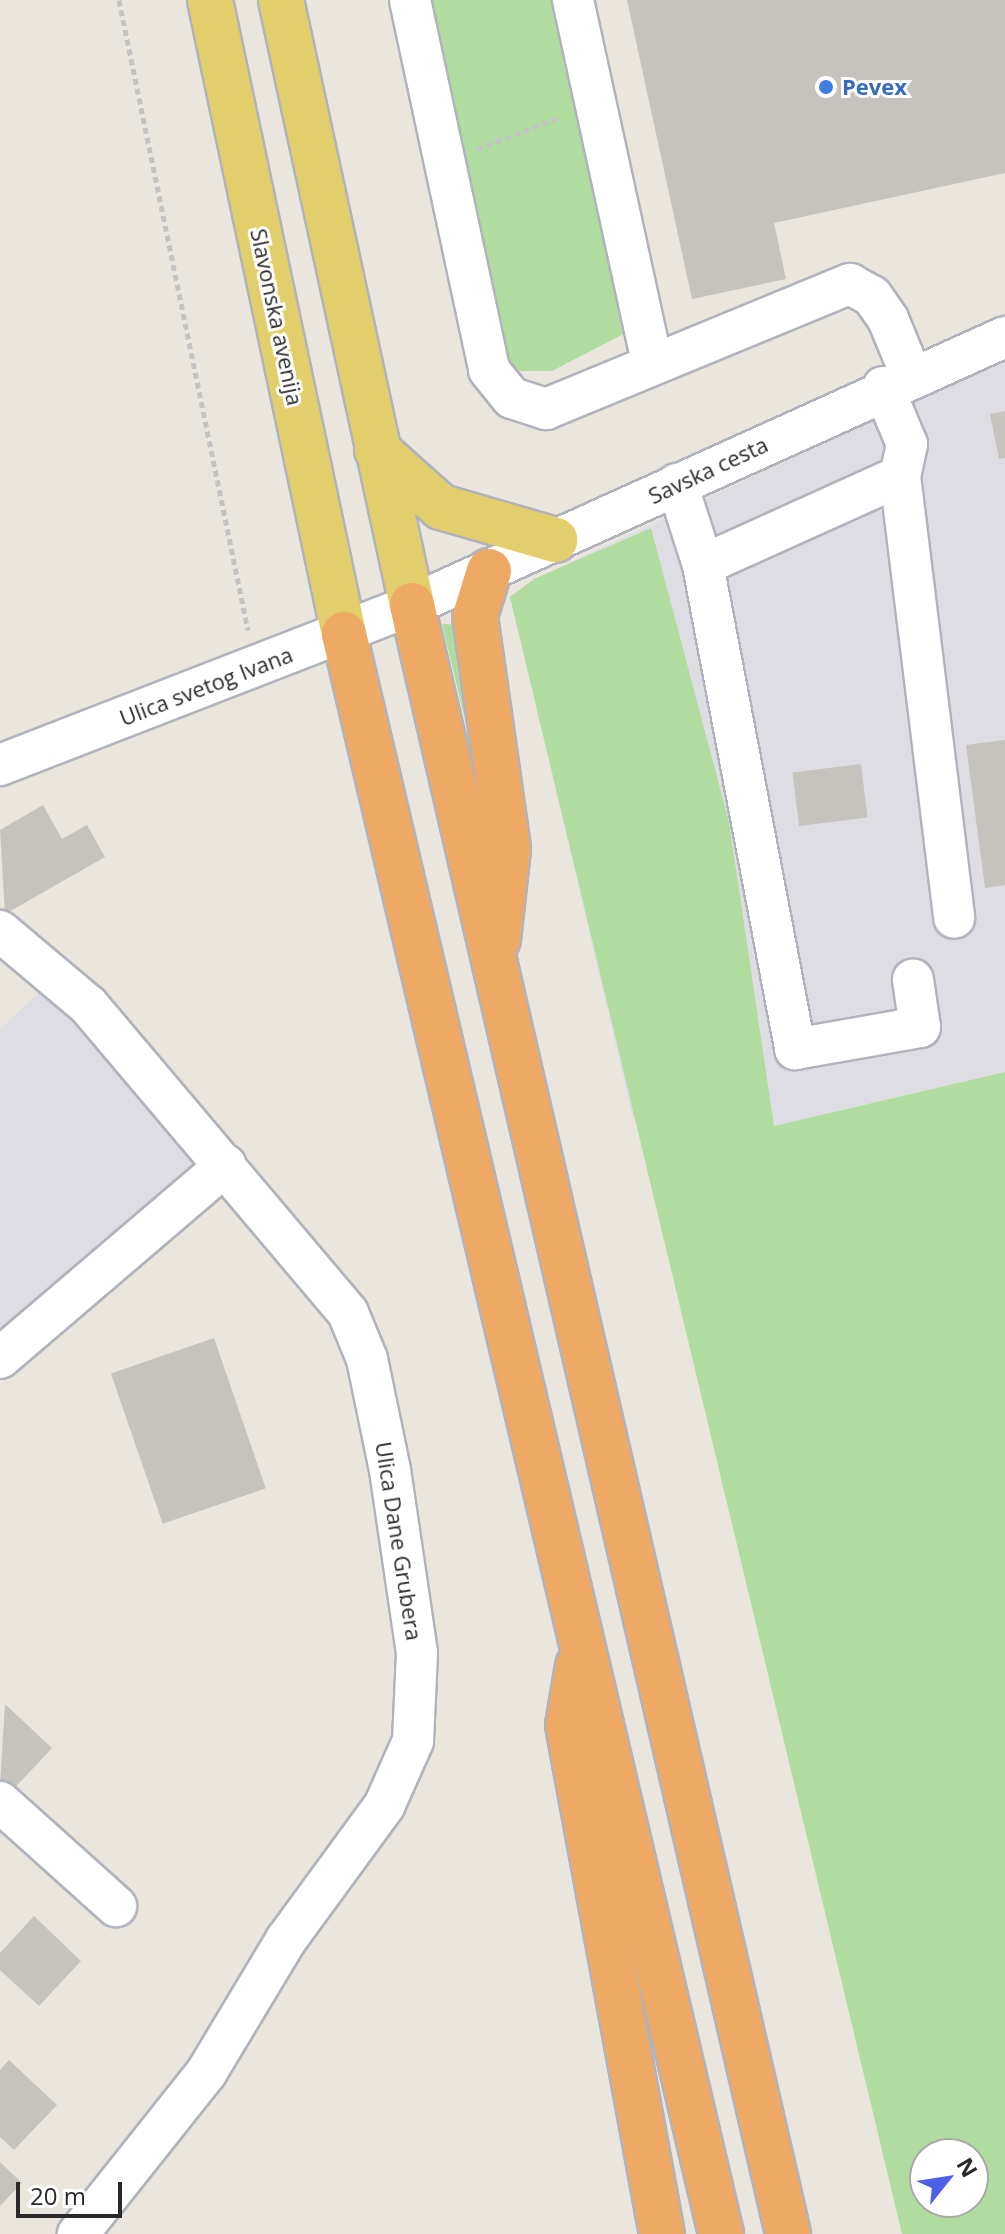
<!DOCTYPE html>
<html>
<head>
<meta charset="utf-8">
<style>
	body { margin:0 }
	#map { position:relative; width:1005px; height:2234px; overflow:hidden; background:#eae6dd; font-family:"Open Sans",sans-serif }
	div>[style] { position:absolute }
	[style*='--x'] { left:calc(var(--x)*1px); top:calc(var(--y)*1px); width:calc(var(--w)*1px); rotate:calc(var(--a)*1deg) }
	.industrial>* { inset:0; background:#dfdde4 }
	.green>* { inset:0; background:#b0dc9f }
	.building>* { inset:0; background:#c6c2bd; transform-origin:0 0 }
	.path>* { height:5px; margin-top:-2.5px; transform-origin:0; background:repeating-linear-gradient(90deg,#c3c3c3 0 6px,transparent 0 10px) }
	.roads { filter:drop-shadow(2px 0 #b1b3bc) drop-shadow(-2px 0 #b1b3bc) drop-shadow(0 2px #b1b3bc) drop-shadow(0 -2px #b1b3bc) }
	.minor>* { height:40px; margin:-20px; padding:0 20px; transform-origin:20px; border-radius:20px; background:#fff }
	.major>* { height:44px; margin:-22px; padding:0 22px; transform-origin:22px; border-radius:22px; background:#e2ce6a }
	.highway>* { height:44px; margin:-22px; padding:0 22px; transform-origin:22px; border-radius:22px; background:#eea965 }
	.dots>* { width:22px; height:22px; translate:-50% -50%; box-sizing:border-box; border:4px solid #fff; border-radius:50% }
	span { translate:-50% -50%; white-space:nowrap; text-align:center; line-height:1.15; -webkit-text-stroke:6px #fff; paint-order:stroke }
	.shop-label { font-size:22px; color:#366cbe; font-weight:700 }
	.left { translate:0 -50%; text-align:left }
	.street-label { font-size:22px; color:#2a2a2a }
	.north { position:absolute; left:909px; top:2138px; width:80px; height:80px; box-sizing:border-box; background:#fff; border:2px solid #aaa; border-radius:50%; rotate:60deg; font-size:22px; font-weight:700; line-height:32px; text-align:center; color:#2a2a2a }
	.north::after { content:''; display:block; margin:auto; width:28px; height:36px; background:#4d60e8; clip-path:polygon(50% 0,100% 100%,50% 72%,0 100%) }
	.scale { position:absolute; left:16px; top:2182px; width:106px; height:36px; box-sizing:border-box; border:4px solid #2a2a2a; border-top:0; padding-left:10px; font-size:24px; line-height:28px; white-space:nowrap; color:#2a2a2a; -webkit-text-stroke:6px #fff; paint-order:stroke }
</style>
</head>
<body>
<div id="map">
	<div class="industrial">
		<i style="clip-path:polygon(1005px 359px,1005px 1072px,774px 1126px,633px 1118px,510px 597px,534px 579px)"></i>
		<i style="clip-path:polygon(44px 988px,192px 1153px,198px 1170px,0 1345px,0 1029px)"></i>
	</div>
	<div class="green">
		<i style="clip-path:polygon(427px 0,563px 0,639px 326px,552px 371px,520px 371px,503px 357px)"></i>
		<i style="clip-path:polygon(evenodd,651px 528px,729px 822px,774px 1126px,1005px 1072px,1005px 2234px,902px 2234px,510px 597px,534px 579px,651px 528px,925px 2154px,973px 2154px,973px 2202px,925px 2202px,925px 2154px)"></i>
		<i style="clip-path:polygon(442px 624px,460px 625px,491px 828px)"></i>
	</div>
	<div class="building">
		<i style="clip-path:polygon(627px 0,1005px 0,1005px 173px,774px 223px,786px 279px,692px 299px)"></i>
		<i style="clip-path:polygon(1005px 411px,1005px 458px,999px 459px,990px 414px)"></i>
		<i style="clip-path:polygon(1005px 740px,1005px 885px,985px 888px,966px 745px)"></i>
		<i style="left:861px;top:764px;width:54px;height:69px;rotate:83deg"></i>
		<i style="clip-path:polygon(43px 805px,62px 839px,87px 825px,105px 857px,5px 914px,0 830px)"></i>
		<i style="left:214px;top:1338px;width:159px;height:109px;rotate:71deg"></i>
		<i style="clip-path:polygon(5px 1704px,52px 1748px,9px 1794px,0 1785px)"></i>
		<i style="clip-path:polygon(34px 1916px,81px 1961px,39px 2006px,0 1970px,0 1953px)"></i>
		<i style="clip-path:polygon(9px 2060px,57px 2105px,14px 2150px,0 2137px,0 2070px)"></i>
		<i style="clip-path:polygon(0 2162px,22px 2183px,0 2206px)"></i>
	</div>
	<div class="path">
		<i style="--x:119;--y:0;--w:643;--a:78.43"></i>
		<i style="--x:477;--y:149;--w:90;--a:-20.9"></i>
	</div>
	<div class="roads">
		<div class="minor">
			<i style="--x:410;--y:0;--w:378;--a:77.9"></i>
			<i style="--x:489;--y:370;--w:36;--a:51"></i>
			<i style="--x:512;--y:398;--w:36;--a:18"></i>
			<i style="--x:546;--y:409;--w:329;--a:-22.4"></i>
			<i style="--x:850;--y:284;--w:25;--a:29"></i>
			<i style="--x:872;--y:296;--w:28;--a:55"></i>
			<i style="--x:888;--y:319;--w:61;--a:67.7"></i>
			<i style="--x:573;--y:0;--w:371;--a:77.7"></i>
			<i style="--x:883;--y:387;--w:62;--a:67.2"></i>
			<i style="--x:907;--y:444;--w:33;--a:102"></i>
			<i style="--x:900;--y:476;--w:216;--a:155.7"></i>
			<i style="--x:703;--y:565;--w:493;--a:79.2"></i>
			<i style="--x:795;--y:1049;--w:127;--a:-10"></i>
			<i style="--x:920;--y:1027;--w:48;--a:-98.5"></i>
			<i style="--x:900;--y:476;--w:445;--a:83"></i>
			<i style="--x:677;--y:484;--w:85;--a:72.2"></i>
			<i style="--x:0;--y:765;--w:442;--a:-21.2"></i>
			<i style="--x:412;--y:605;--w:651;--a:-24.32"></i>
			<i style="--x:0;--y:931;--w:115;--a:40.1"></i>
			<i style="--x:88;--y:1005;--w:403;--a:49.8"></i>
			<i style="--x:348;--y:1313;--w:50;--a:67.6"></i>
			<i style="--x:367;--y:1359;--w:113;--a:78.3"></i>
			<i style="--x:390;--y:1470;--w:185;--a:81.6"></i>
			<i style="--x:417;--y:1653;--w:88;--a:92.6"></i>
			<i style="--x:413;--y:1741;--w:71;--a:114"></i>
			<i style="--x:384;--y:1806;--w:166;--a:126.2"></i>
			<i style="--x:286;--y:1940;--w:155;--a:121"></i>
			<i style="--x:206;--y:2073;--w:206;--a:128.5"></i>
			<i style="--x:0;--y:1358;--w:297;--a:-40.5"></i>
			<i style="--x:0;--y:1802;--w:156;--a:41.9"></i>
		</div>
		<div class="major">
			<i style="--x:210;--y:0;--w:648;--a:78.07"></i>
			<i style="--x:281;--y:0;--w:619;--a:77.78"></i>
			<i style="--x:377;--y:450;--w:86;--a:41.7"></i>
			<i style="--x:441;--y:507;--w:119;--a:16.1"></i>
		</div>
		<div class="highway">
			<i style="--x:489;--y:571;--w:47;--a:107.3"></i>
			<i style="--x:475;--y:616;--w:235;--a:81.9"></i>
			<i style="--x:508;--y:849;--w:91;--a:96.3"></i>
			<i style="--x:412;--y:605;--w:1672;--a:77"></i>
			<i style="--x:344;--y:634;--w:1644;--a:76.74"></i>
			<i style="--x:578;--y:1666;--w:60;--a:99.6"></i>
			<i style="--x:568;--y:1725;--w:518;--a:79.54"></i>
		</div>
	</div>
	<div class="dots">
		<i style="left:826px;top:87px;background:#3f7fe0"></i>
	</div>
	<div class="shop-label">
		<span class="left" style="left:842px;top:87px">Pevex</span>
	</div>
	<div class="street-label">
		<span style="left:277px;top:317px;rotate:78deg">Slavonska avenija</span>
		<span style="left:708px;top:470px;rotate:-25deg">Savska cesta</span>
		<span style="left:206px;top:686px;rotate:-21deg">Ulica svetog Ivana</span>
		<span style="left:399px;top:1541px;rotate:81deg">Ulica Dane Grubera</span>
	</div>
	<div class="north">N</div>
	<div class="scale">20 m</div>
</div>
</body>
</html>
